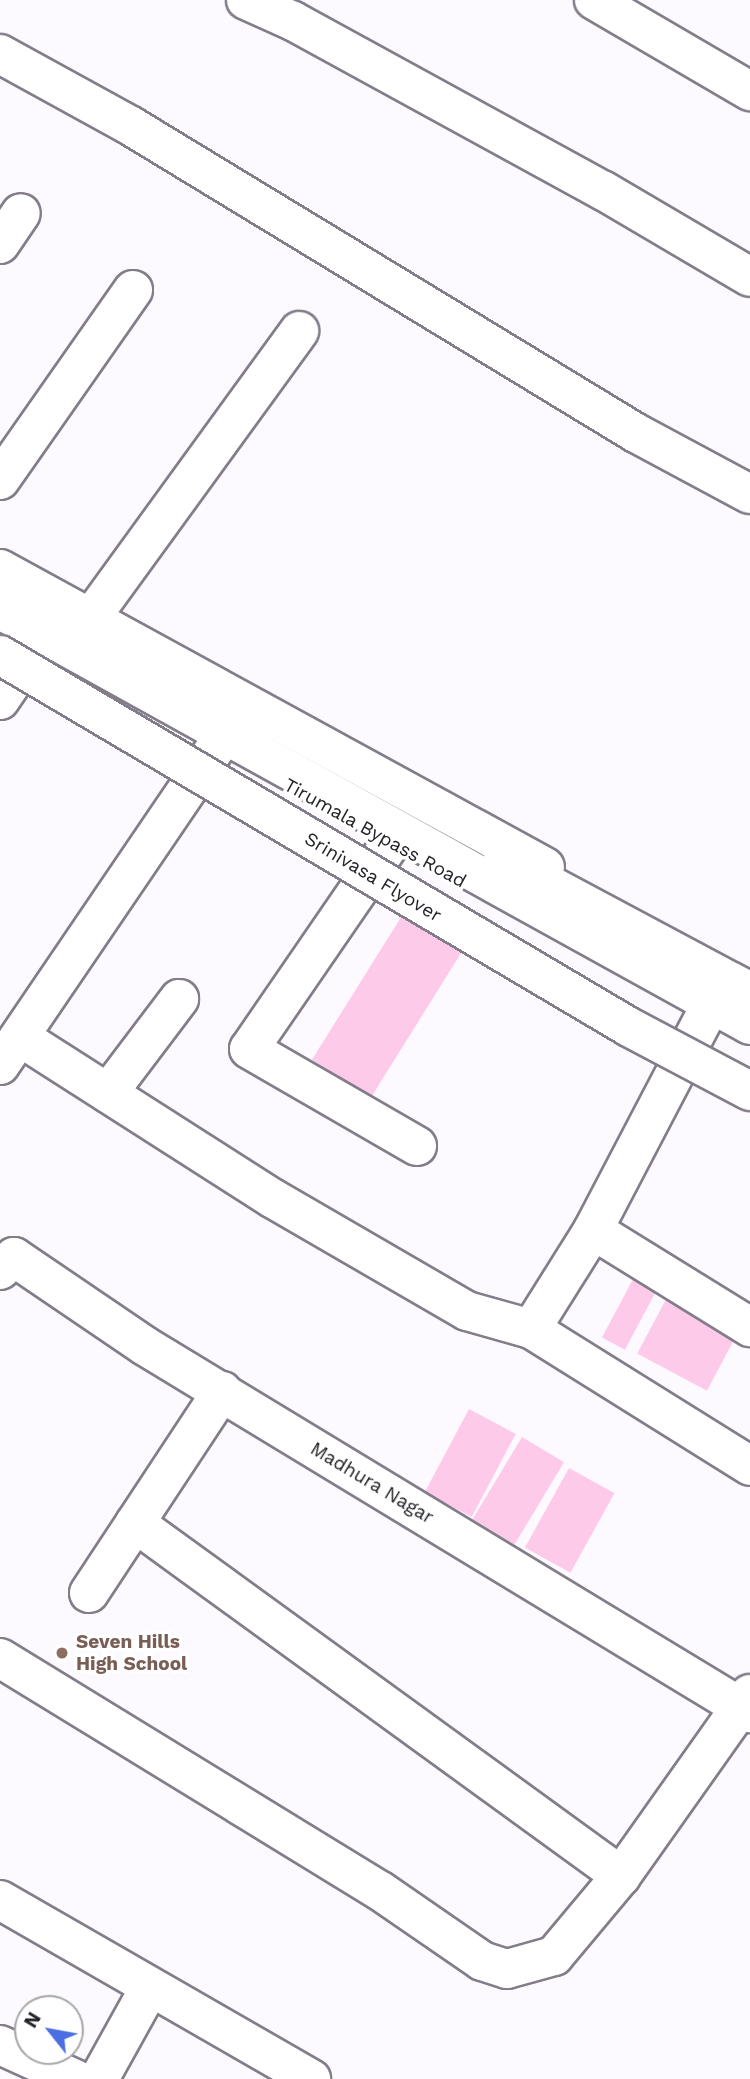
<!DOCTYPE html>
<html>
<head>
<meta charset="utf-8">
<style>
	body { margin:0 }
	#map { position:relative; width:750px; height:2079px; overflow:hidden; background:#fcf9ff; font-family:"Work Sans",sans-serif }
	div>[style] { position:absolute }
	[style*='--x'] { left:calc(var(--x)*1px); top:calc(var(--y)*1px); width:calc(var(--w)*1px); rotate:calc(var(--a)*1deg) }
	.building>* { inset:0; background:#fecaea; transform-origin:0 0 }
	.roads { filter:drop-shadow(2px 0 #837d8a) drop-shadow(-2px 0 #837d8a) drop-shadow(0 2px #837d8a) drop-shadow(0 -2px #837d8a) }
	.minor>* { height:38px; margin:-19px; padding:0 19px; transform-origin:19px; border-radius:19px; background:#fff }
	.major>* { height:38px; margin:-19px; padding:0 19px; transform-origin:19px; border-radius:19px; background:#fff }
	.bridges { filter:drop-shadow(2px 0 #837d8a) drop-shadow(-2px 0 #837d8a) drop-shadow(0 2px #837d8a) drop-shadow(0 -2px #837d8a) }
	.major-bridge>* { height:38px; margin:-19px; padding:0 19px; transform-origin:19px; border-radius:19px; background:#fff }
	.dots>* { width:19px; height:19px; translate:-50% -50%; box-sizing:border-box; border:4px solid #fff; border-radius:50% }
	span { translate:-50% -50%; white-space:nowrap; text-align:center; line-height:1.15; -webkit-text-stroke:7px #fff; paint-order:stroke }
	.street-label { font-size:19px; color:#252227 }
	.education-label { font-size:19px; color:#785e54; font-weight:700 }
	.left { translate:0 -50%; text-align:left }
	.north { position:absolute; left:14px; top:1995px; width:70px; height:70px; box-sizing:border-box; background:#fff; border:2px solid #a8a7a9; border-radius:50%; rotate:301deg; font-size:19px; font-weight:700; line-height:28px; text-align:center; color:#252227 }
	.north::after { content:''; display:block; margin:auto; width:24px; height:32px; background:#4b6fe2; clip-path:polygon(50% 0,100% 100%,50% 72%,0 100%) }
</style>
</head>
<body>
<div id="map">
	<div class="building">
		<i style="left:403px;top:914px;width:70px;height:172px;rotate:32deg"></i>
		<i style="left:640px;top:1266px;width:26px;height:81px;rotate:28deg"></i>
		<i style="left:671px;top:1290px;width:79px;height:72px;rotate:28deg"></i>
		<i style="left:469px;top:1409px;width:53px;height:94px;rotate:28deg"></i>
		<i style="left:522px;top:1437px;width:49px;height:96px;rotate:31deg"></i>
		<i style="left:569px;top:1468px;width:52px;height:91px;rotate:29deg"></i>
	</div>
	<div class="roads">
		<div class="minor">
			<i style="--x:246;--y:0;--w:51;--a:24.1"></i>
			<i style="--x:293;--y:21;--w:354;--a:28.7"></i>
			<i style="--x:604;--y:191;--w:169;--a:30.5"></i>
			<i style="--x:594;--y:0;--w:181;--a:30.3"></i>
			<i style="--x:0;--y:54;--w:149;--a:28.8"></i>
			<i style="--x:131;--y:126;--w:591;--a:31.3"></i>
			<i style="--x:636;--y:433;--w:129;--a:28.2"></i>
			<i style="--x:0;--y:244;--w:37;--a:-56"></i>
			<i style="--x:0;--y:480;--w:232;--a:-55"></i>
			<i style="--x:0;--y:569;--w:621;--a:28.67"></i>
			<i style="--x:90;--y:619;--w:356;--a:-54"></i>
			<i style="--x:0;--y:700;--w:64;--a:-55.8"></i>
			<i style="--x:392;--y:841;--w:252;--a:124.5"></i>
			<i style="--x:249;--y:1049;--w:194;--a:30"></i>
			<i style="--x:20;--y:1037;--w:299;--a:32.6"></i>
			<i style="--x:272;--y:1198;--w:225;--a:30.1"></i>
			<i style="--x:467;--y:1311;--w:66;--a:15.7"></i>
			<i style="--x:531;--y:1329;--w:258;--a:32"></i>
			<i style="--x:0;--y:1065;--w:386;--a:-55.8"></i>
			<i style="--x:108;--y:1093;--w:118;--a:-52.9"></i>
			<i style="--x:593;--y:1230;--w:185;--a:31.7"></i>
			<i style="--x:0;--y:1270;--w:19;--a:-43"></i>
			<i style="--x:14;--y:1257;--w:158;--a:34.2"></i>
			<i style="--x:145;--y:1346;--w:708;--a:31.24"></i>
			<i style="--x:531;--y:1329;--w:117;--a:-57.9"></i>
			<i style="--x:593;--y:1230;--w:242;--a:-62.4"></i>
			<i style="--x:135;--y:1523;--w:601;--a:35.99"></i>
			<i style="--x:89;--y:1593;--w:242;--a:-56.6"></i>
			<i style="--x:0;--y:1658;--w:444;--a:31.5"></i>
			<i style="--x:379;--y:1890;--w:125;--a:34.6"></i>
			<i style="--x:482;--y:1961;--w:26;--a:18"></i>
			<i style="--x:507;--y:1969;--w:49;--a:-15.5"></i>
			<i style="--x:554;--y:1956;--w:104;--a:-50.1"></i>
			<i style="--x:621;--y:1876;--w:223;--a:-54.7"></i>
			<i style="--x:0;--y:1900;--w:359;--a:29.9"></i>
			<i style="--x:0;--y:2045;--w:82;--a:24.4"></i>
			<i style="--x:99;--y:2079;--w:105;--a:-61"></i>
		</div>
		<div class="major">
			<i style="--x:0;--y:610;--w:857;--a:28.96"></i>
			<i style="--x:503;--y:860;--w:280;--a:28.1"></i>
		</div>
	</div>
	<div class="bridges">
		<div class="major-bridge">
			<i style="--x:0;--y:655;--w:731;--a:30.6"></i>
			<i style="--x:629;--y:1027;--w:137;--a:27.9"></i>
		</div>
	</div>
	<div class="dots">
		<i style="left:62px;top:1653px;background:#8d6e63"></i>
	</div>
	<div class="street-label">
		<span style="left:375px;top:833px;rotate:29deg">Tirumala Bypass Road</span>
		<span style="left:373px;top:877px;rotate:31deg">Srinivasa Flyover</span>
		<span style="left:372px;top:1483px;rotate:31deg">Madhura Nagar</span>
	</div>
	<div class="education-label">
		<span class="left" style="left:76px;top:1653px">Seven Hills<br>High School</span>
	</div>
	<div class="north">N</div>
</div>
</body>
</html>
